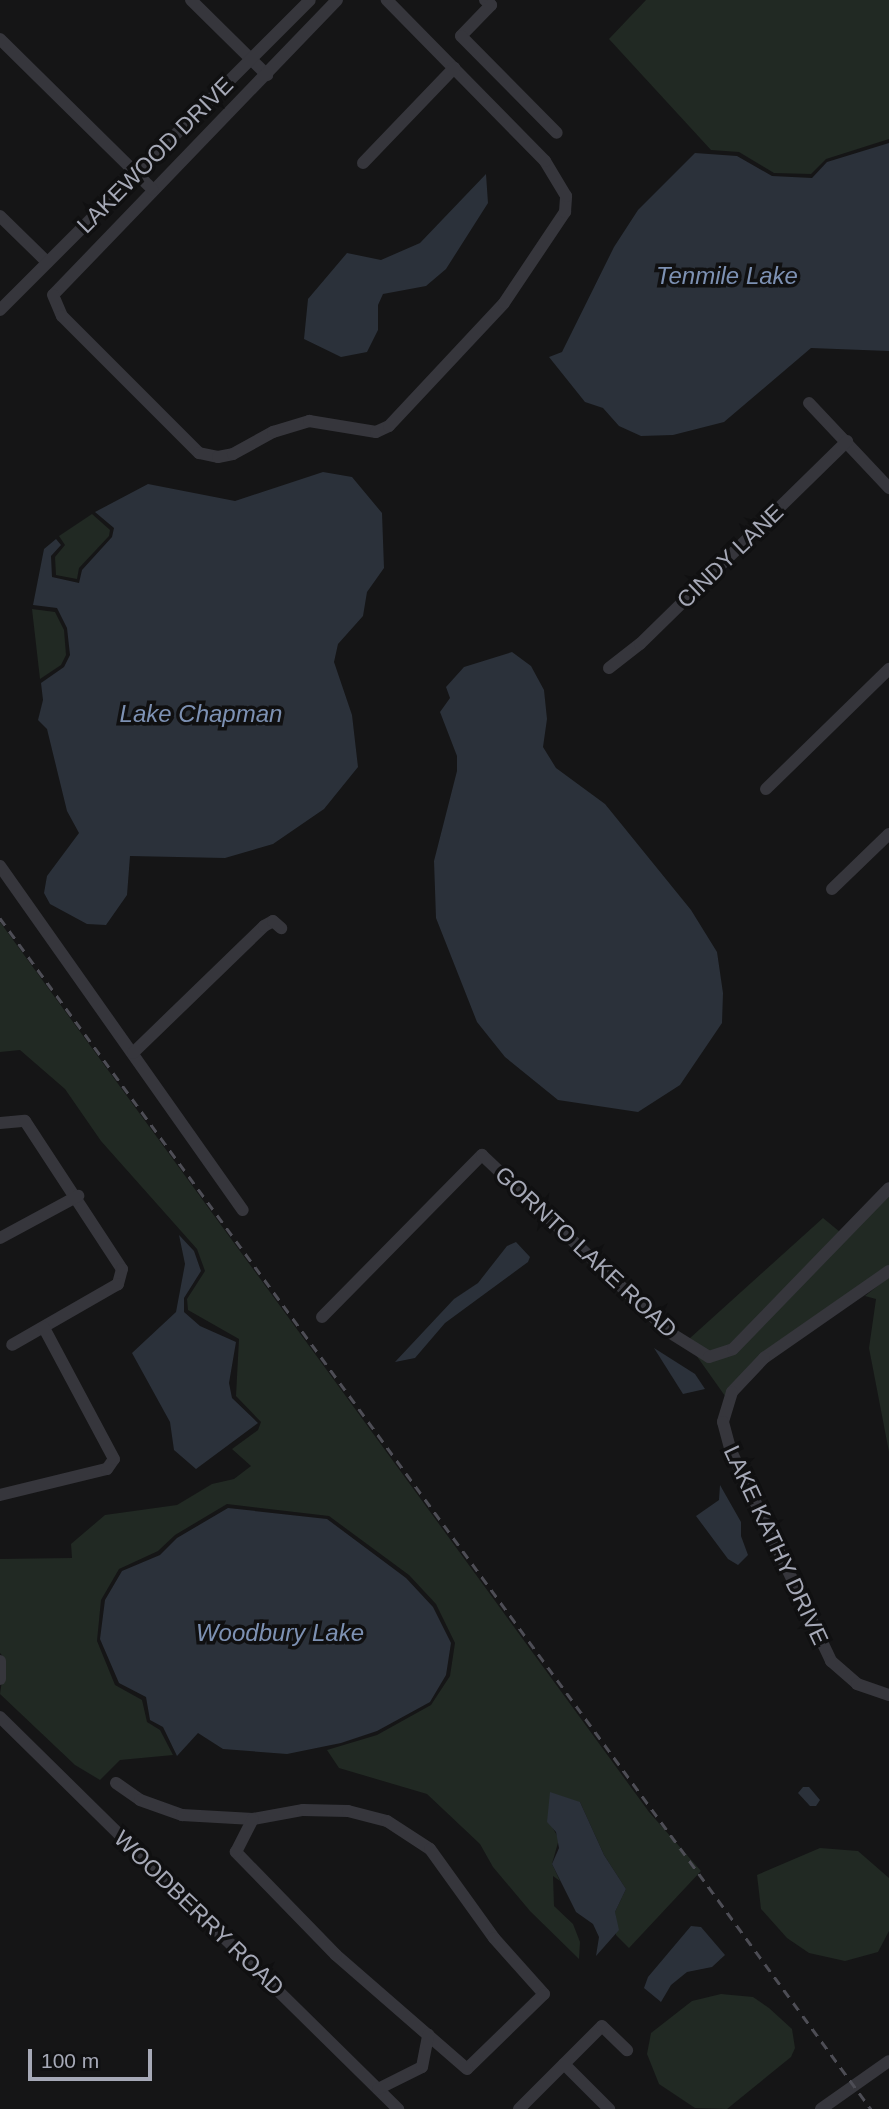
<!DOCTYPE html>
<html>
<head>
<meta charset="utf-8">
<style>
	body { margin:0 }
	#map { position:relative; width:889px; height:2109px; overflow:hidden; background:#151516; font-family:Arial,sans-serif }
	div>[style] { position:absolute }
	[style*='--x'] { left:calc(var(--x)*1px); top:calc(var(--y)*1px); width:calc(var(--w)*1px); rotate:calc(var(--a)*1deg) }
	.green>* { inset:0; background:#212923 }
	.water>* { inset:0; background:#2b313a }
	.minor>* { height:12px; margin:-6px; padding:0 6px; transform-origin:6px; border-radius:6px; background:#36363c }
	.rail>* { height:2.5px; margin-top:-1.25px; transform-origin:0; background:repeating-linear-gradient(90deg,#4d4d55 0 9px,transparent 0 16px) }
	span { translate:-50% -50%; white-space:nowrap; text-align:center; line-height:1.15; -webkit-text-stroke:7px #101011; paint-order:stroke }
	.street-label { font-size:23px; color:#a6a9b7 }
	.water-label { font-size:24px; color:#7d91b3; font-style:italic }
	.scale { position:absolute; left:28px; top:2049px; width:124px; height:32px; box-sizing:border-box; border:4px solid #a6a9b7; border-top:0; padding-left:9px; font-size:21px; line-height:24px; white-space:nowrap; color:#a6a9b7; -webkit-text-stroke:5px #101011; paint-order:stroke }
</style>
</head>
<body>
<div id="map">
	<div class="green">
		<i style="clip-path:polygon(646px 0,889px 0,889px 139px,826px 159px,811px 174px,774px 173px,739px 152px,711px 150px,609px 39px)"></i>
		<i style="clip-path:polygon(92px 514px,110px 530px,109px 536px,79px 568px,77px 579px,56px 575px,55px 557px,65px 545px,59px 536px)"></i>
		<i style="clip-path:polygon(32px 609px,55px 612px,64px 630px,66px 655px,61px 665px,40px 679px)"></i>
		<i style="clip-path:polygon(0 922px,649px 1812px,701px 1871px,629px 1948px,616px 1935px,615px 1912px,626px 1889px,604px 1855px,580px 1802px,551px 1825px,559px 1839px,552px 1864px,560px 1881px,553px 1876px,554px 1906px,573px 1924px,580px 1942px,579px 1959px,530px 1911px,493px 1867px,480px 1844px,427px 1794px,339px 1768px,327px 1750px,377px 1735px,431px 1705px,450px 1676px,455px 1643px,436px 1604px,409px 1575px,329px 1516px,227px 1504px,175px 1535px,158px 1551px,119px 1569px,101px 1600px,97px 1641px,115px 1685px,142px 1700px,147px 1722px,160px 1730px,173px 1755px,120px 1760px,100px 1780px,75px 1765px,0 1694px,5px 1659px,0 1653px,0 1559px,72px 1558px,71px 1544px,105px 1515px,177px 1505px,212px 1484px,234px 1479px,251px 1466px,232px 1449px,258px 1430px,261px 1422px,236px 1396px,239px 1339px,188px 1310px,187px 1299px,205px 1271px,197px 1249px,101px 1141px,65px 1089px,20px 1050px,0 1052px)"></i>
		<i style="clip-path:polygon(889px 1194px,889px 1265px,725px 1396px,696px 1355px,734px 1353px)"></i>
		<i style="clip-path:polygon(823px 1218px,840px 1232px,731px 1345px,710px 1352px,689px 1339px)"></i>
		<i style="clip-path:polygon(889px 1277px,889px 1452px,869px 1348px,876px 1299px,865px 1296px)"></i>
		<i style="clip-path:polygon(820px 1848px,858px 1851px,889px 1878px,889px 1931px,878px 1952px,845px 1961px,809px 1953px,787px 1938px,761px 1909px,757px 1875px)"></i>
		<i style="clip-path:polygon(721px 1994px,753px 1997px,769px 2008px,792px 2029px,795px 2048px,791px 2057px,727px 2109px,695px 2108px,659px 2084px,647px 2054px,651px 2033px,692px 2001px)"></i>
	</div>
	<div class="water">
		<i style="clip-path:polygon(889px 143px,889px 351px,811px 348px,724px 422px,673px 435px,641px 436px,619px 426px,603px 408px,585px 402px,549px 357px,562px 352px,614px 247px,638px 210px,695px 153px,737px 156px,772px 176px,812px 178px,827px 162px)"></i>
		<i style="clip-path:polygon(486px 174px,488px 203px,446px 269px,426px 286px,383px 294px,378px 305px,378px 330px,367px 352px,341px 357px,304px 339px,308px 299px,347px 253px,381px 260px,420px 243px)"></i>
		<i style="clip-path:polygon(323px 472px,352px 477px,382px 513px,384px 568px,367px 592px,363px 616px,338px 644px,334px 662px,352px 715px,358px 767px,324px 809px,273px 844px,225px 858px,130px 856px,127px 895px,106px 925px,87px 924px,50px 904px,44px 893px,47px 876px,79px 833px,67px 811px,47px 729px,38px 720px,43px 700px,41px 683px,64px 667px,70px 655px,67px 628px,57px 608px,33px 605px,44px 549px,56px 539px,61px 545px,51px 556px,52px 577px,79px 583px,82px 570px,112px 537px,114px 528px,95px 512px,148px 484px,235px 501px)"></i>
		<i style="clip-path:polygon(512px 652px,531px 666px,544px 690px,547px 719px,543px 747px,556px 768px,605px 804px,691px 910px,717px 952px,723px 993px,722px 1023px,680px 1085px,638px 1112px,558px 1100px,505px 1057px,477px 1022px,436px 918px,434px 861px,457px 771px,457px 756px,440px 712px,450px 698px,446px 687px,464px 667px)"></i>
		<i style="clip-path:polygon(179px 1235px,194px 1251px,201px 1271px,184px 1298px,184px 1312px,200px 1326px,236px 1342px,229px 1383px,232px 1398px,258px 1423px,196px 1469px,174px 1450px,170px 1422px,132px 1353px,176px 1312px,185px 1264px)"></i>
		<i style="clip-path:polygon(516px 1242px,530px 1257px,528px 1262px,445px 1323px,415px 1358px,395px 1362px,454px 1299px,478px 1283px,507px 1246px)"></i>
		<i style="clip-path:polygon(654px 1348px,695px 1374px,705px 1389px,683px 1394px)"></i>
		<i style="clip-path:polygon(720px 1485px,741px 1522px,741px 1536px,748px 1555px,738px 1565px,728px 1559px,696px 1516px,719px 1500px)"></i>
		<i style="clip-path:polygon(228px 1508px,327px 1519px,406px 1578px,433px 1607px,451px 1643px,446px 1675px,430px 1702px,377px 1731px,341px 1743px,287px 1754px,223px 1749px,198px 1733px,177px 1756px,163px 1727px,150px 1720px,146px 1697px,119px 1683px,100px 1639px,105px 1600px,122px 1571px,160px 1555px,177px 1538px)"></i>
		<i style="clip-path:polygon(803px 1787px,809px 1787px,820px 1800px,816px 1806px,810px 1806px,798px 1793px)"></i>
		<i style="clip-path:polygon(550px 1792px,580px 1802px,604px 1855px,626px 1889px,615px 1912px,619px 1930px,596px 1956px,599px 1937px,593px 1924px,576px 1912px,552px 1864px,559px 1848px,556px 1832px,547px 1822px)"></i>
		<i style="clip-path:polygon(691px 1926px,701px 1927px,725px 1955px,712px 1967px,687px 1972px,671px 1985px,661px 2002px,644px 1988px,648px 1977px)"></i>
	</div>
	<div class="minor">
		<i style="--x:191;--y:0;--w:107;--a:44.6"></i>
		<i style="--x:337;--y:0;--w:409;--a:133.9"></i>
		<i style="--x:53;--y:295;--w:23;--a:67"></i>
		<i style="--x:62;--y:316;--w:194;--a:45"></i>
		<i style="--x:199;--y:453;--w:19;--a:12"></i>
		<i style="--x:218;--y:457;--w:15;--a:-11"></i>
		<i style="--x:233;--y:454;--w:46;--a:-28.8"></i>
		<i style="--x:273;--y:432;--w:38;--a:-17"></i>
		<i style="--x:309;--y:421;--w:68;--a:9.3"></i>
		<i style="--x:376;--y:432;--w:14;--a:-25"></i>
		<i style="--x:389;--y:426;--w:168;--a:-46.9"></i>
		<i style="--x:504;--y:303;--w:110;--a:-56.2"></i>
		<i style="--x:565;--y:212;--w:16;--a:-86"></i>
		<i style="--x:566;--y:196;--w:41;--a:-121"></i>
		<i style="--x:545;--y:161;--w:226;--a:-134.5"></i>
		<i style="--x:485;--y:0;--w:8;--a:40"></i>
		<i style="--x:491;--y:5;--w:43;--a:134.1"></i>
		<i style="--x:461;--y:36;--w:136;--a:45.3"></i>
		<i style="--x:0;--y:39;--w:214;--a:44.6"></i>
		<i style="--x:363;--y:163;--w:132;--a:-46.2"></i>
		<i style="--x:0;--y:216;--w:66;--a:44.4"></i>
		<i style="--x:0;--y:310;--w:438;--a:-45"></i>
		<i style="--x:809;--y:403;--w:117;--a:46.7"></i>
		<i style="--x:609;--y:668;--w:39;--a:-38"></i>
		<i style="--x:640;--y:644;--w:290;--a:-44.4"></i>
		<i style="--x:766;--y:789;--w:172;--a:-44.3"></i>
		<i style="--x:0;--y:866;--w:421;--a:54.8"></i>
		<i style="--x:832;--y:889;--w:79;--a:-44"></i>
		<i style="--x:133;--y:1053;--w:182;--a:-44.1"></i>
		<i style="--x:264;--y:926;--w:10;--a:-29"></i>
		<i style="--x:273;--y:921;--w:11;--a:41"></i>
		<i style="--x:0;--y:1123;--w:25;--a:-5"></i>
		<i style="--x:25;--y:1121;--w:177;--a:56.8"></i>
		<i style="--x:122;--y:1269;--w:16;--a:105"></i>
		<i style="--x:118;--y:1284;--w:122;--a:150.1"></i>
		<i style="--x:0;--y:1238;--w:89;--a:-28.3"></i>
		<i style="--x:889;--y:1271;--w:152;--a:145.2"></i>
		<i style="--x:764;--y:1358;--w:47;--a:133.3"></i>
		<i style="--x:732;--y:1392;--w:31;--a:107"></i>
		<i style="--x:723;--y:1422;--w:30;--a:75"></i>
		<i style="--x:731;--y:1451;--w:233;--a:64.5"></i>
		<i style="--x:831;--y:1661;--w:35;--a:41"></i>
		<i style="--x:857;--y:1684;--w:34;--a:19"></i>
		<i style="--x:322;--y:1317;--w:228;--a:-45.4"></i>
		<i style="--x:482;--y:1155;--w:257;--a:43.4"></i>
		<i style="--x:669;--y:1332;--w:47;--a:32"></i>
		<i style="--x:709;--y:1357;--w:25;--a:-18"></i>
		<i style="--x:733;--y:1349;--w:224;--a:-45.9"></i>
		<i style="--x:0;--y:1495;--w:110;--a:-13.7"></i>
		<i style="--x:107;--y:1469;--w:12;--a:-55"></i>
		<i style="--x:114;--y:1459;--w:149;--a:-118.1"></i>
		<i style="--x:0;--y:1661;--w:18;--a:90"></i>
		<i style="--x:0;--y:1717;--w:559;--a:44.56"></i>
		<i style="--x:116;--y:1783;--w:29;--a:35"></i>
		<i style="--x:140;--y:1800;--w:45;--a:19.7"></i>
		<i style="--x:182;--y:1815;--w:71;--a:3.2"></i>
		<i style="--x:253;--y:1819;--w:51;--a:-10.2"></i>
		<i style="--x:303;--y:1810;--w:45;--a:1.3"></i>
		<i style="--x:348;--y:1811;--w:40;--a:14.4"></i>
		<i style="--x:387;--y:1821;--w:51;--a:33.1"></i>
		<i style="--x:430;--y:1849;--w:110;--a:54.3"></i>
		<i style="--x:494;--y:1938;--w:75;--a:48.2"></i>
		<i style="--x:544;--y:1994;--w:107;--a:135.8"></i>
		<i style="--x:467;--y:2069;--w:174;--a:-139"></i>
		<i style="--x:336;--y:1955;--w:144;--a:-134.2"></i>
		<i style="--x:236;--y:1852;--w:37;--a:-63"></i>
		<i style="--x:564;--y:2064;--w:64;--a:45"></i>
		<i style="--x:378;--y:2089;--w:49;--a:-26.6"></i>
		<i style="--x:422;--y:2067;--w:33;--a:-79"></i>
		<i style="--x:519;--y:2109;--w:117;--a:-45"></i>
		<i style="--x:602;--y:2026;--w:35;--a:44"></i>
		<i style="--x:821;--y:2109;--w:83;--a:-35.2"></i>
	</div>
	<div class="rail">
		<i style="--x:0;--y:918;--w:1476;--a:53.82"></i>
	</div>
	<div class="street-label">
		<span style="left:155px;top:155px;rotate:-45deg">LAKEWOOD DRIVE</span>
		<span style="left:730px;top:556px;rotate:-44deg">CINDY LANE</span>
		<span style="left:586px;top:1252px;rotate:43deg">GORNTO LAKE ROAD</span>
		<span style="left:776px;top:1545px;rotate:65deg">LAKE KATHY DRIVE</span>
		<span style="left:199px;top:1913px;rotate:44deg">WOODBERRY ROAD</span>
	</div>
	<div class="water-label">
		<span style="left:727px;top:276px">Tenmile Lake</span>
		<span style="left:201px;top:714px">Lake Chapman</span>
		<span style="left:280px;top:1633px">Woodbury Lake</span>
	</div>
	<div class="scale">100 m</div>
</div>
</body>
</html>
